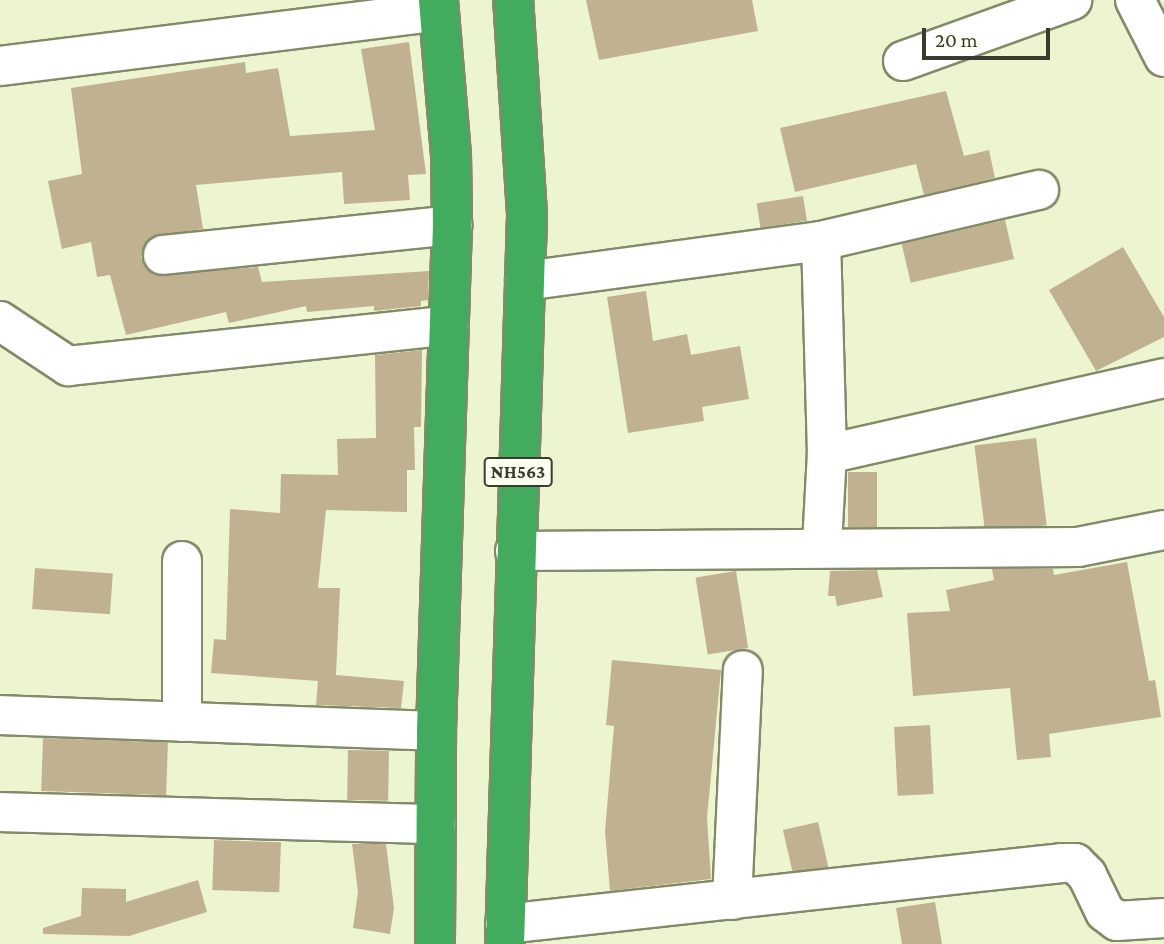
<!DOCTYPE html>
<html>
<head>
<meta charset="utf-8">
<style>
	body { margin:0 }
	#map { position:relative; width:1164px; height:944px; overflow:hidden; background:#ecf5d0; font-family:"Crimson Pro",serif }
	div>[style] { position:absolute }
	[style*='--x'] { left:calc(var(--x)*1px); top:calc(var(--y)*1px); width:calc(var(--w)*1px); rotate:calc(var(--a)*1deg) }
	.building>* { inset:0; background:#c0b290; transform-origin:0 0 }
	.roads { filter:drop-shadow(2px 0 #828a69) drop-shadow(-2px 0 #828a69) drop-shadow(0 2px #828a69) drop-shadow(0 -2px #828a69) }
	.minor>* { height:38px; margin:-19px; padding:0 19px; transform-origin:19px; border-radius:19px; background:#fff }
	.highway>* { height:38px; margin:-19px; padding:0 19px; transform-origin:19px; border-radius:19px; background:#42ab5e }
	span { translate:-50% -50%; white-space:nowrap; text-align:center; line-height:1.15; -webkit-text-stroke:5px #fbfff0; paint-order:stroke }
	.shield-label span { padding:2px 5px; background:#fbfff0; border:2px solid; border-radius:5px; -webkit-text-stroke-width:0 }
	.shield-label { font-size:19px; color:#383b2d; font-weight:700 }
	.scale { position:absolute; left:922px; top:28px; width:128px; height:32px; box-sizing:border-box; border:4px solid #383b2d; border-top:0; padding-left:9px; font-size:21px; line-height:24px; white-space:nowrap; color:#383b2d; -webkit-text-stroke:5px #fbfff0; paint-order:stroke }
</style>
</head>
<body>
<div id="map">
	<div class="building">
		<i style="clip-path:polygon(586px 0,752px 0,758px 31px,599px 60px)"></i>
		<i style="clip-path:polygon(409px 42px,426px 174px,408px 175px,410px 200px,344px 204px,342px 172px,196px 185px,203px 229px,151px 237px,141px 257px,155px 275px,258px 267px,262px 282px,429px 271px,428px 300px,421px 301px,421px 306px,374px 311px,374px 306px,307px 312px,306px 306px,229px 323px,226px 312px,126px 335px,110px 275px,97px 277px,91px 242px,62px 249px,55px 216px,48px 181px,82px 174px,71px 88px,245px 62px,246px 73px,278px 68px,290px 136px,375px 130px,361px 49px)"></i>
		<i style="clip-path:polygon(946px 91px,964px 156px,989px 150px,995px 178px,924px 195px,916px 164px,795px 192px,780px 128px)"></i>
		<i style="left:803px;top:196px;width:25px;height:47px;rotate:81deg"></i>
		<i style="left:1005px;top:220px;width:40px;height:106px;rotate:77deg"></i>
		<i style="clip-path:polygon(1123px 247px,1164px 317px,1164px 337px,1096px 371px,1049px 290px)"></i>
		<i style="clip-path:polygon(646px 291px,653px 341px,687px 334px,691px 355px,740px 346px,749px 399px,702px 407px,704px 421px,628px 433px,607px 297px)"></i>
		<i style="clip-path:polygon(422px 350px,421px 427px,414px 427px,415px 470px,407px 470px,407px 512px,326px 510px,318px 588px,340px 588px,336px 675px,404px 681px,401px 708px,316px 705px,318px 681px,211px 673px,214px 639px,226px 640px,230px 509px,280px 513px,281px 474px,338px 475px,337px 439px,376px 438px,375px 355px)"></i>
		<i style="left:1036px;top:438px;width:88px;height:62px;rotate:83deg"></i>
		<i style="left:848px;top:472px;width:29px;height:55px"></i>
		<i style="clip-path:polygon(1127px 562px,1149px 681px,1155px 680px,1161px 717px,1049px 734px,1051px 757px,1017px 760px,1010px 688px,913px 696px,907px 613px,950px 611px,946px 590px,994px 580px,992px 569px,1053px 569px,1054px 575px)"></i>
		<i style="left:35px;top:568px;width:78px;height:41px;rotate:4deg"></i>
		<i style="clip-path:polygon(877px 570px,883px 597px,837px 606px,835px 596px,828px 596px,830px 571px)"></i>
		<i style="left:736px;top:571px;width:78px;height:41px;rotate:81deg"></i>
		<i style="clip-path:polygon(612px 660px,721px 670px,707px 818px,711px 879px,610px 891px,605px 831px,614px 726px,606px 725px)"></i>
		<i style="left:930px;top:725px;width:69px;height:36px;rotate:87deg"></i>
		<i style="left:43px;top:738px;width:125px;height:53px;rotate:2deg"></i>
		<i style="left:348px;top:750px;width:41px;height:50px;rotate:1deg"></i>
		<i style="left:818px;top:822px;width:46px;height:36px;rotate:77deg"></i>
		<i style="left:214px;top:840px;width:67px;height:50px;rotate:2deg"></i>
		<i style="clip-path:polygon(352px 844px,386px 844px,394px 908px,390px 934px,353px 928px,358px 892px)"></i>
		<i style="clip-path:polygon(198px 880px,207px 912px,129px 936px,43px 934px,43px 928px,81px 916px,82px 888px,126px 889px,126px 902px)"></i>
		<i style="clip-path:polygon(935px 902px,942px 944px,902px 944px,896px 908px)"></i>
	</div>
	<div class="roads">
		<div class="minor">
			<i style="--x:1135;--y:0;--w:64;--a:63"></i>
			<i style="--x:903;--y:61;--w:180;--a:-19.8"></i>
			<i style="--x:0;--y:66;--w:442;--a:-7.1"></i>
			<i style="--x:163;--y:255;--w:291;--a:-5.9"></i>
			<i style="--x:525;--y:281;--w:299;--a:-7.7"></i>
			<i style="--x:0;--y:321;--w:82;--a:33.5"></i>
			<i style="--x:68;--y:366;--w:383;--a:-6.1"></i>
			<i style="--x:827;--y:454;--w:345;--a:-12.7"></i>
			<i style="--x:822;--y:545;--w:91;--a:-86.9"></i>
			<i style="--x:827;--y:454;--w:213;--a:-91.6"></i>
			<i style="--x:821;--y:241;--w:224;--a:-13.2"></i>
			<i style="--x:515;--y:551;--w:563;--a:-0.41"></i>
			<i style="--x:1078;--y:547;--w:88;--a:-11.2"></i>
			<i style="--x:182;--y:561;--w:161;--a:90"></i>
			<i style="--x:1;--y:715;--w:435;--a:2.1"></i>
			<i style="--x:0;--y:812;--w:436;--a:1.6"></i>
			<i style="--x:732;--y:900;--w:230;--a:-87.3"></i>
			<i style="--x:505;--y:924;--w:560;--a:-6.25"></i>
			<i style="--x:1062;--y:863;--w:13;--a:0"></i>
			<i style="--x:1075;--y:863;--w:17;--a:45"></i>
			<i style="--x:1087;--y:875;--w:41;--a:64.1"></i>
			<i style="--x:1105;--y:912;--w:15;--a:37"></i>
			<i style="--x:1117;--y:921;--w:47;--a:-3.7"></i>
		</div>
		<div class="highway">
			<i style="--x:435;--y:944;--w:213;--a:-89.7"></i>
			<i style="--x:436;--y:731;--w:506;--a:-88.19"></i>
			<i style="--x:452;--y:225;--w:70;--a:-90.8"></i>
			<i style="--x:451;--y:155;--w:156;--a:-94.8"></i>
			<i style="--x:505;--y:944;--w:730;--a:-88.27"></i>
			<i style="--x:527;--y:214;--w:214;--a:-93.7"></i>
		</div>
	</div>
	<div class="shield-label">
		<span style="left:518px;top:472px">NH563</span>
	</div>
	<div class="scale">20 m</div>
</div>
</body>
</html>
